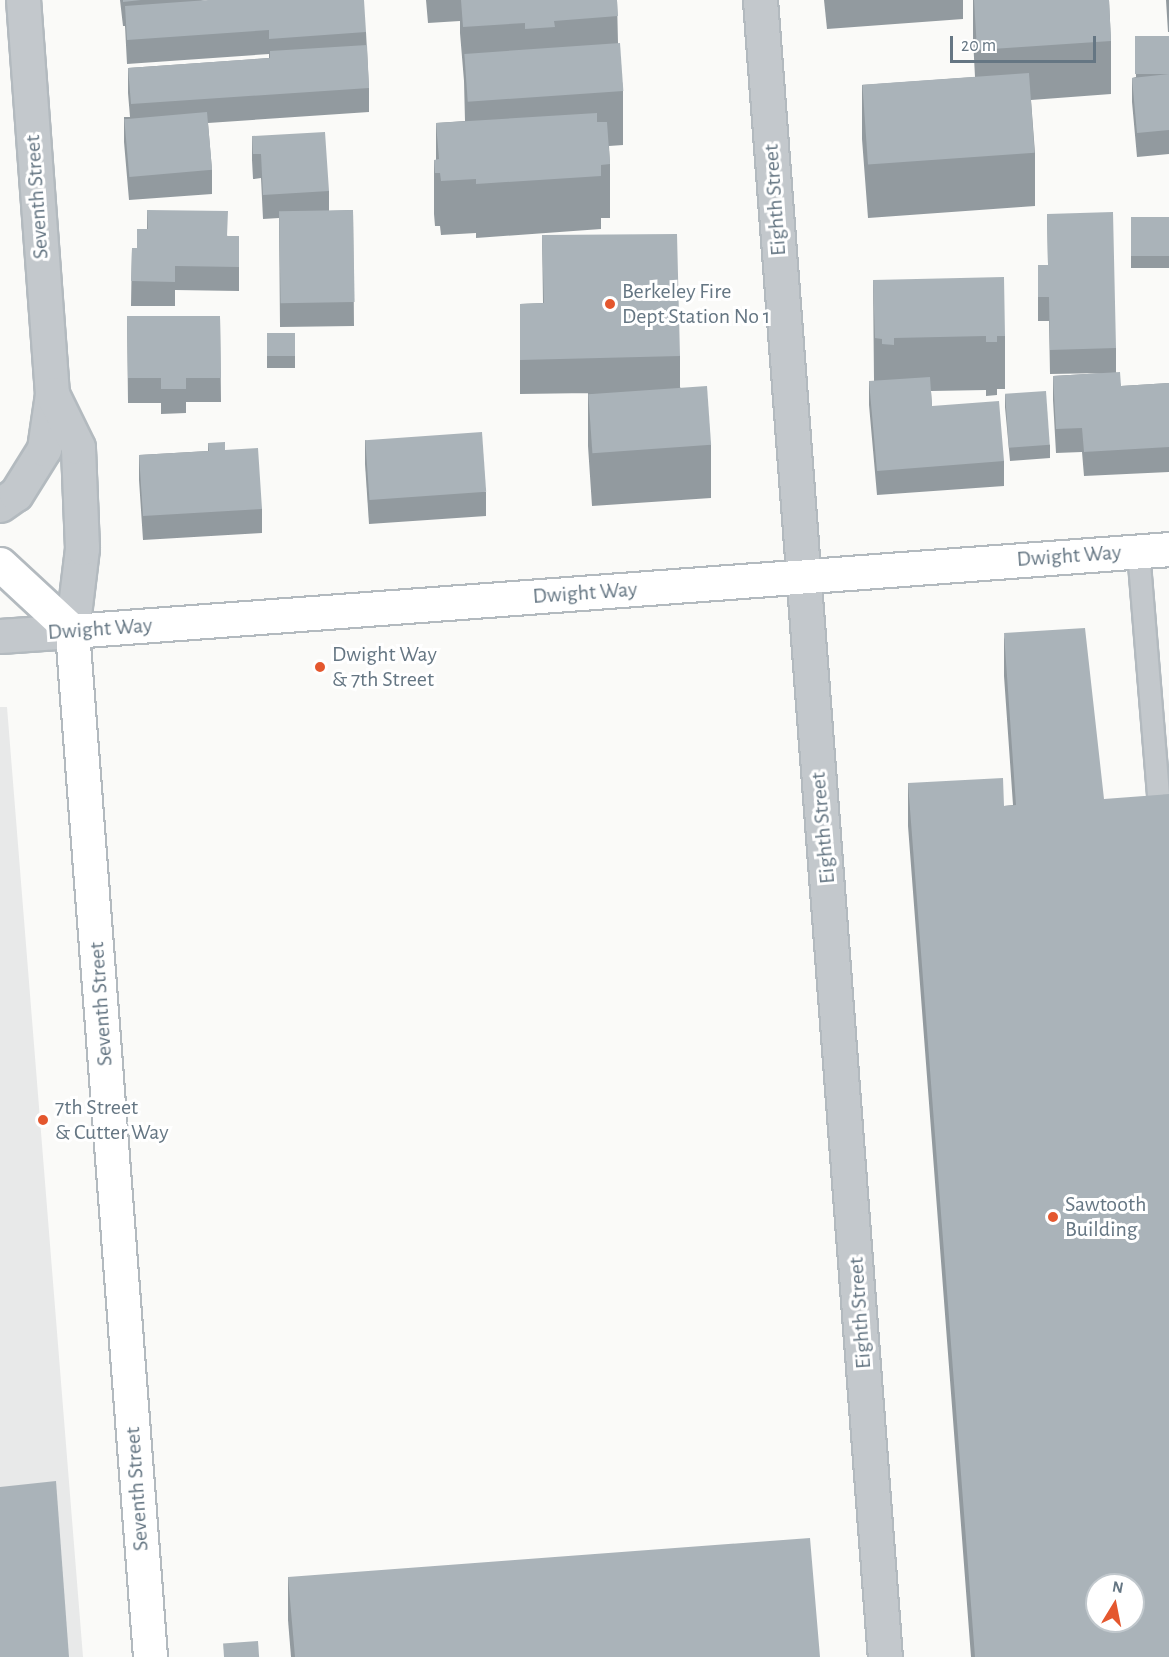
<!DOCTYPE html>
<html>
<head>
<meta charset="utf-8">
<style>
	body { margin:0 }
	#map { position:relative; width:1169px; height:1657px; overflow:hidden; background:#fafaf8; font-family:"Alegreya Sans",sans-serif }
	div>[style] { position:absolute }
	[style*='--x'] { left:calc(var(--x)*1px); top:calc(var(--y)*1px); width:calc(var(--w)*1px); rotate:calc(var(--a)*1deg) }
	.built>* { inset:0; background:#e8e9e9 }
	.roads { filter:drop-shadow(2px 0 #b3babf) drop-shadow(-2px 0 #b3babf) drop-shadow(0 2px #b3babf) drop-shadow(0 -2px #b3babf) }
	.lane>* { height:21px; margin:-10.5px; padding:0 10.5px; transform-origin:10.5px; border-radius:10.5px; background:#c3c8cc }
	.street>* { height:33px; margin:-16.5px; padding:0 16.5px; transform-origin:16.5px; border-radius:16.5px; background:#c3c8cc }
	.secondary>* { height:33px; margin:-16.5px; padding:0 16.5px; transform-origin:16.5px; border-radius:16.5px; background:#fff }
	.wall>* { inset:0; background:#929a9f; transform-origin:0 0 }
	.building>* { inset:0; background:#aab3b9; transform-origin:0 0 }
	.dots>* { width:16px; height:16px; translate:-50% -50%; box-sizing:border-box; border:3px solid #fff; border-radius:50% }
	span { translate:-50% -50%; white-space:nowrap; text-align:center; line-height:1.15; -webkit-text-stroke:6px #fff; paint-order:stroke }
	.street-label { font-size:22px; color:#657683 }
	.poi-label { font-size:22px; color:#657683 }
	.left { translate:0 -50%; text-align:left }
	.north { position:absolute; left:1085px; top:1573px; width:60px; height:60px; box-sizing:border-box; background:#fff; border:2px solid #c1c8cd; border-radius:50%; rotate:10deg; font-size:16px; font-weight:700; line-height:24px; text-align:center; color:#657683 }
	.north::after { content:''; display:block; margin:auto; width:21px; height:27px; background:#e4572e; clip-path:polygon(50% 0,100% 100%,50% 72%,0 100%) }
	.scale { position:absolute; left:950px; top:36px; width:146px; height:27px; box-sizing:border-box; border:3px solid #657683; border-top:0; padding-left:8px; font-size:18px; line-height:21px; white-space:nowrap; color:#657683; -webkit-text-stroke:4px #fff; paint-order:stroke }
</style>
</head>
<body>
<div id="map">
	<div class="built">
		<i style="clip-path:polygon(0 707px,7px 707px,83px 1657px,0 1657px)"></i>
	</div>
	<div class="roads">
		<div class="lane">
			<i style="--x:1138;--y:551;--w:244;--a:85.3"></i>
		</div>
		<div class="street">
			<i style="--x:760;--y:0;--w:1662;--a:85.69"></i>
			<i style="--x:0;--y:505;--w:19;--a:-35"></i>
			<i style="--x:16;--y:494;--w:53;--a:-58.1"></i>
			<i style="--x:44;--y:449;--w:56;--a:-81.7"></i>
			<i style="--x:52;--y:394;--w:395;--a:-94.2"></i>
			<i style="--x:0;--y:636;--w:72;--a:-4"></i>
			<i style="--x:72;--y:631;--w:84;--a:-83.1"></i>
			<i style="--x:82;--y:548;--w:101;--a:-92.3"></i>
			<i style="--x:78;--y:447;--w:59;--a:-116.1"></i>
		</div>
		<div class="secondary">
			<i style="--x:0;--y:564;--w:98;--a:42.9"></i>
			<i style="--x:72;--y:631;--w:1100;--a:-4.27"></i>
			<i style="--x:72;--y:631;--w:1029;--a:85.65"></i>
		</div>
	</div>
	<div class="wall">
		<i style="clip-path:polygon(120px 0,201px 0,366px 32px,369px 88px,369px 112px,208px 123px,212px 170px,212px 194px,129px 200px,124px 142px,124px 117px,130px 117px,128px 93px,128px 68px,269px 58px,269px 54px,127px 64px,125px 26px,123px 26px)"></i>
		<i style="clip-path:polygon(426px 0,617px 0,618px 43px,623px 91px,623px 145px,609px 146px,610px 164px,610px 218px,601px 218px,601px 229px,476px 238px,476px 233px,441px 235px,440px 226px,435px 226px,434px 214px,434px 160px,436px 160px,436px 123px,465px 121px,464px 81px,460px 33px,460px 21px,428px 23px)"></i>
		<i style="clip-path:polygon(824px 0,963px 0,963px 19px,827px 29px)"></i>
		<i style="clip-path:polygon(973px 0,1109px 0,1111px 41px,1111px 94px,1031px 100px,1035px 153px,1035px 206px,868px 218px,862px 139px,862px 85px,975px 77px,973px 39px)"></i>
		<i style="clip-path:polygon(1166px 0,1169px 0,1169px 32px,1168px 32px)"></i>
		<i style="clip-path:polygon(1169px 36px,1169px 154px,1137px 157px,1132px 102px,1132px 78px,1136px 77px,1135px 38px)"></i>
		<i style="clip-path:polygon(252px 136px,329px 191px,329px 211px,353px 210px,354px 326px,280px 327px,279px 218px,263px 219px,261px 178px,253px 179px,252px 160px)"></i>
		<i style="clip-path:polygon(147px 210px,228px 236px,239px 236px,239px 291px,175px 290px,175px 306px,131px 306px,132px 248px,137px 248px,147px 229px)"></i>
		<i style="clip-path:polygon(1047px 214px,1116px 348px,1116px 372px,1121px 386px,1169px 383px,1169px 472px,1084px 476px,1082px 452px,1056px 453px,1053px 400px,1053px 376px,1104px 373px,1050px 374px,1049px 321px,1038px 321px,1038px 265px,1048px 265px)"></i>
		<i style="left:1169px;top:217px;width:51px;height:38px;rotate:90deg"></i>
		<i style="clip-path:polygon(542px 235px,680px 356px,680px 387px,711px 445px,711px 498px,592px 506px,588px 446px,588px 393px,589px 393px,520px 394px,520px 304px,543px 303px)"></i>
		<i style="clip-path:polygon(873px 280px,1005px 336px,1005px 389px,997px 389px,997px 395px,986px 396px,986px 390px,931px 391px,932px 406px,1004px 461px,1004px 486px,877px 495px,869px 405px,869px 381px,874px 381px)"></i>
		<i style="clip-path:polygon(127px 316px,220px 316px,221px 402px,186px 402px,186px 413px,161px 414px,161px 403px,128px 403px)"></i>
		<i style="left:267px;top:333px;width:28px;height:35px"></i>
		<i style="clip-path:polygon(1005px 394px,1050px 445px,1050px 458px,1010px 461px,1005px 407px)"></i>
		<i style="clip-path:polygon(365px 440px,486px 492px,486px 516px,369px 524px,365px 464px)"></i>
		<i style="clip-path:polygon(208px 443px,225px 450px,262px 509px,262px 533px,143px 540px,139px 480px,139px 455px,208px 451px)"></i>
		<i style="clip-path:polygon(1004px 633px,1169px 1657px,971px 1657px,908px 826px,908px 783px,1004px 806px,1013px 805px,1004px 676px)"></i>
		<i style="clip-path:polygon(288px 1577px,820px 1657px,291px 1657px,288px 1620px)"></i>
	</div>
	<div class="building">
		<i style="clip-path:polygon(123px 0,141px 0,123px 2px)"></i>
		<i style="clip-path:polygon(208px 0,364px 0,366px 32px,269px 39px,269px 30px,127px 40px,125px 6px)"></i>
		<i style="clip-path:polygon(461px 0,617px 0,618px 16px,554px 21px,555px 27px,525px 29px,525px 23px,463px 27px)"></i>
		<i style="clip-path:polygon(974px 0,1109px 0,1111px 41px,977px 50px)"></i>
		<i style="left:1169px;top:36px;width:38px;height:34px;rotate:90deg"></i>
		<i style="left:620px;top:43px;width:48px;height:156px;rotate:86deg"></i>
		<i style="clip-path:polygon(367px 45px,369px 88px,131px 104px,128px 68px,270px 58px,270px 51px)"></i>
		<i style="left:1029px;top:73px;width:80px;height:167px;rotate:86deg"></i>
		<i style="clip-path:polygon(1169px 74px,1169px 130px,1137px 133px,1132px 78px)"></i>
		<i style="left:207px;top:112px;width:58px;height:83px;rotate:85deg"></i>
		<i style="clip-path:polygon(597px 113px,597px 122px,607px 122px,610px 164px,601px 165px,601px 176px,476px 184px,476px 179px,441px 181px,440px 173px,435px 173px,434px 160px,439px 159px,436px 123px)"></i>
		<i style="clip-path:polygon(325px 132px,329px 191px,263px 195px,261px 154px,253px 154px,252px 136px)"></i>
		<i style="clip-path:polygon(147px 210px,228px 211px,227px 236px,239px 236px,239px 267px,175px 266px,175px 282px,131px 281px,132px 248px,137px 248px,137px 229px,148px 229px)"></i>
		<i style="left:353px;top:210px;width:92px;height:74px;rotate:89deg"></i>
		<i style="clip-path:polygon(1113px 212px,1116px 348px,1050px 350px,1049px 297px,1038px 297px,1038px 265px,1048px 265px,1047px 214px)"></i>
		<i style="left:1169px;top:217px;width:39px;height:38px;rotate:90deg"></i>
		<i style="clip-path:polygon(677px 234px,680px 356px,520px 360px,520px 304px,544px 303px,542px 235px)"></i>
		<i style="clip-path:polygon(1004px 277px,1005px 336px,997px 336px,997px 342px,986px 342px,986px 336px,894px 338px,894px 345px,882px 344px,882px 339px,875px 338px,873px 280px)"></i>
		<i style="clip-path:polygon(127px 316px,220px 316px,221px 378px,186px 378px,186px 389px,161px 389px,161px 378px,128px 378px)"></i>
		<i style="left:267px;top:333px;width:28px;height:23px"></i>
		<i style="clip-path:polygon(1120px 372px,1121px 386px,1169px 383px,1169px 447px,1084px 452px,1082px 428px,1056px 429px,1053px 376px)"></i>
		<i style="clip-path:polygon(930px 377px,932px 406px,999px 401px,1004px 461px,877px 471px,869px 381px)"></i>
		<i style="left:707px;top:386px;width:59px;height:119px;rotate:86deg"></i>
		<i style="left:1046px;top:391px;width:54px;height:41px;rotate:86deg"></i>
		<i style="left:482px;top:432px;width:60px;height:117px;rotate:86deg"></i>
		<i style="clip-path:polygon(225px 442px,225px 450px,258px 448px,262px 509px,143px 516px,139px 455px,209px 451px,208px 443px)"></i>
		<i style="clip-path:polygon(evenodd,1085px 628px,1104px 799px,1169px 794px,1169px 1657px,975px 1657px,908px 783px,1003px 778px,1004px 806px,1016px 805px,1004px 633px,1085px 628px,1097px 1585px,1133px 1585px,1133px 1621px,1097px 1621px,1097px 1585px)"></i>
		<i style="clip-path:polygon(56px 1481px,69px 1657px,0 1657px,0 1487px)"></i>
		<i style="clip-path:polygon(810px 1538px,820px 1657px,424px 1657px,424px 1649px,424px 1657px,295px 1657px,288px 1577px)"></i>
		<i style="left:258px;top:1641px;width:16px;height:35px;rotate:86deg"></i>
	</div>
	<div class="dots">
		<i style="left:610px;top:304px;background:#e4572e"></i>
		<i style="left:320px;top:667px;background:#e4572e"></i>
		<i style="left:43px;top:1120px;background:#e4572e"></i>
		<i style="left:1053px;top:1217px;background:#e4572e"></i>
	</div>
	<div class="street-label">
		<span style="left:37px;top:197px;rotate:-94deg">Seventh Street</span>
		<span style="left:775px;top:200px;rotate:-94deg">Eighth Street</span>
		<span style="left:1069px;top:556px;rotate:-4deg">Dwight Way</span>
		<span style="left:585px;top:593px;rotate:-4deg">Dwight Way</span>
		<span style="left:100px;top:629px;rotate:-4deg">Dwight Way</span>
		<span style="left:823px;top:828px;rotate:-95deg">Eighth Street</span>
		<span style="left:101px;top:1004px;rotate:-94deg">Seventh Street</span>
		<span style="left:860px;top:1313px;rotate:-94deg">Eighth Street</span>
		<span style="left:137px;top:1489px;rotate:-94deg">Seventh Street</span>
	</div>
	<div class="poi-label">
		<span class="left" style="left:622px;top:304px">Berkeley Fire<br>Dept Station No 1</span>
		<span class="left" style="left:332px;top:667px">Dwight Way<br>&amp; 7th Street</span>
		<span class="left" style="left:55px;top:1120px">7th Street<br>&amp; Cutter Way</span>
		<span class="left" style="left:1065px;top:1217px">Sawtooth<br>Building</span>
	</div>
	<div class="north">N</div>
	<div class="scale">20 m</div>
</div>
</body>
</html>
